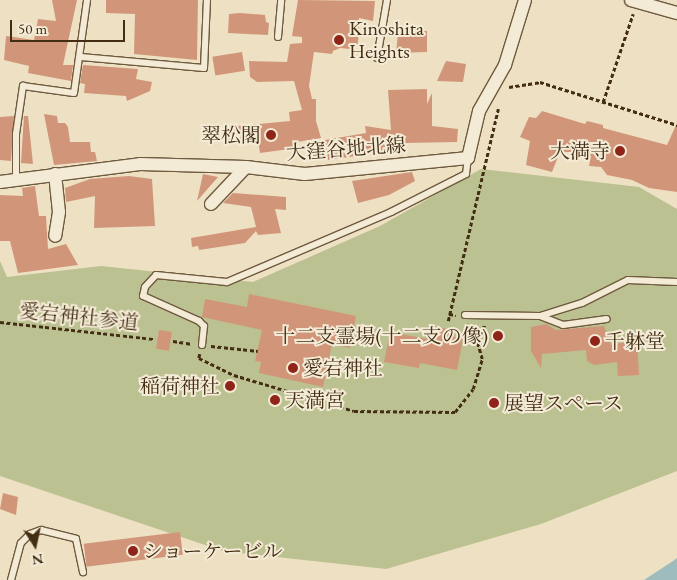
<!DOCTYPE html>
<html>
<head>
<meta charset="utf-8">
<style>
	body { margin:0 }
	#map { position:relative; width:677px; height:580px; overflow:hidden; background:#eee0c2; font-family:"EB Garamond","Noto Serif JP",serif }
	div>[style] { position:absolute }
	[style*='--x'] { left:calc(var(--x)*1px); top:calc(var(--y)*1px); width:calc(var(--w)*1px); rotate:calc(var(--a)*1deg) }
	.green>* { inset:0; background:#bbc191 }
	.water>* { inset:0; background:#9ebbbd }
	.building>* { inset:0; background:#d1967a; transform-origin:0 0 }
	.path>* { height:2.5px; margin-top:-1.25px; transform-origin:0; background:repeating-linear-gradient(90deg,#432d13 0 4px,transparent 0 6.5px) }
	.roads { filter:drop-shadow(1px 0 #6e5a3f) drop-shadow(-1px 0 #6e5a3f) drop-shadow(0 1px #6e5a3f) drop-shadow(0 -1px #6e5a3f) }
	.lane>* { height:6px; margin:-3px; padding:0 3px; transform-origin:3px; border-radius:3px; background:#f4ebd7 }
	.street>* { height:12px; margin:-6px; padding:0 6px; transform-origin:6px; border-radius:6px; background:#f4ebd7 }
	.dots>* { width:14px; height:14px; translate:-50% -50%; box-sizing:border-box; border:2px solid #f4ebd7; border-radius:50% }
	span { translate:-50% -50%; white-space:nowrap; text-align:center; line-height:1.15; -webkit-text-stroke:4px #f4ebd7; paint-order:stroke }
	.poi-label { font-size:20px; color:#432d13 }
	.left { translate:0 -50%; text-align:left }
	.right { translate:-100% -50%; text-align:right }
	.street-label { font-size:20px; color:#432d13 }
	.north { position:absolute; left:10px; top:520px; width:50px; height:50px; -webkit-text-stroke:4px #f4ebd7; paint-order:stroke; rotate:170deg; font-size:14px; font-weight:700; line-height:20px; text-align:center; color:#432d13 }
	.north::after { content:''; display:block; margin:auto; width:18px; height:22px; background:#432d13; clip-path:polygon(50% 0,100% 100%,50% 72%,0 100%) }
	.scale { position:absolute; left:10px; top:20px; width:115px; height:22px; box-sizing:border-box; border:2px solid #432d13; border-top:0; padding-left:6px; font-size:15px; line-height:18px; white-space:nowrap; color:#432d13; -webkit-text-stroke:4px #f4ebd7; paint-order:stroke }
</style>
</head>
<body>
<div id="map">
	<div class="green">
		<i style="clip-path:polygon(481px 169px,639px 187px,677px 209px,677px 471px,541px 524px,386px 569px,223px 551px,0 476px,0 261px,7px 277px,101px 266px,253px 282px,380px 226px)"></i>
	</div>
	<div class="water">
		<i style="clip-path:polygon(677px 558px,677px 580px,644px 580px,673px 561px)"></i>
	</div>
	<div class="building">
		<i style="clip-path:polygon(52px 0,77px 0,63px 65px,73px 65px,71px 81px,28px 73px,29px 66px,4px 60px,6px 36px,34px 40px,38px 19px,56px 21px)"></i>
		<i style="clip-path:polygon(106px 0,198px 0,197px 60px,134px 54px,135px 14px,106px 13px)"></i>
		<i style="clip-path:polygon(298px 0,375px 1px,373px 21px,359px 18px,358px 45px,353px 45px,350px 49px,340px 48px,333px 51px,332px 54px,314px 52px,309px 86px,312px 99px,316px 99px,316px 121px,321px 138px,297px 142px,297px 148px,260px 153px,258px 139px,228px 143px,226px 127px,290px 121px,289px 112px,302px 110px,294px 81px,257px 82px,250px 77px,249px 61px,287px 62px,290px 44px,302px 43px,302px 37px,292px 36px)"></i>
		<i style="clip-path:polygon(240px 13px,265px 15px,266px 22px,269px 23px,268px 35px,228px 33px,229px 14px)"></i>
		<i style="clip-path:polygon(427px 31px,427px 52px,396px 53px,398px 33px)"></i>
		<i style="left:242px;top:52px;width:19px;height:30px;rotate:81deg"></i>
		<i style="clip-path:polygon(446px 61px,466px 64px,463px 82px,437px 81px)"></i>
		<i style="clip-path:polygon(83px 65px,138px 69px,136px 79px,152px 82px,150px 91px,127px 101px,126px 96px,84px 93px,85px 84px,80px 83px)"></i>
		<i style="clip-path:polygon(427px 89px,427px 104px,432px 93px,432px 126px,458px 129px,457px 142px,404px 143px,404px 149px,328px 160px,325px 140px,366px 133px,365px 126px,391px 130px,388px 90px)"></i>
		<i style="clip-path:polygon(542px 111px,585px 124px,587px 121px,603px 125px,603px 128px,667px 145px,677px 123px,677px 192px,649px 188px,632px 180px,607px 175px,601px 167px,589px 166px,591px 156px,569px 152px,560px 152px,552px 172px,526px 165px,530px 141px,520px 137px,529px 117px,536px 118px)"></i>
		<i style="clip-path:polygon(44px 114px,57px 116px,58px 123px,65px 123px,68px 127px,70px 142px,90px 142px,91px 152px,95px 152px,97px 161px,54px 165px)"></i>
		<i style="clip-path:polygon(14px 116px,11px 161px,0 160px,0 117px)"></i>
		<i style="clip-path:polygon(24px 116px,28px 116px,33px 164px,21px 163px)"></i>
		<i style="clip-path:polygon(412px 172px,415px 181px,389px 195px,358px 203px,352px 181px)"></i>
		<i style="clip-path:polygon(203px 174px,218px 177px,197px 201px)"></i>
		<i style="clip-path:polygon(129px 176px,152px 179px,155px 226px,94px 228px,95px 196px,66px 202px,65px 188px,90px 179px)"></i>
		<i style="clip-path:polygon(35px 186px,39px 216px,46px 216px,48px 249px,66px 244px,78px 265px,18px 273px,10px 241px,0 241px,0 195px,23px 196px,22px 188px)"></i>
		<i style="clip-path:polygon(233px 193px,286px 197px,286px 210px,275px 209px,281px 233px,258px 235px,256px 231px,245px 243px,199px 250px,198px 246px,192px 247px,191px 238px,256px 227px,251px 207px,223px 203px)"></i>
		<i style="clip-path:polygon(249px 294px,356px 316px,350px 348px,332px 344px,323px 387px,259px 373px,261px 362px,255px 361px,262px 330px,202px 317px,205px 299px,247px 307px)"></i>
		<i style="clip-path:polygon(546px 324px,556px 330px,604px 326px,611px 345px,637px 340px,639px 375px,618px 376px,617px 362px,594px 365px,587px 361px,586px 350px,542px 354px,541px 368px,531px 351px,531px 327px)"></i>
		<i style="clip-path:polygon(442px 328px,455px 330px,454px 337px,463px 339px,457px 370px,420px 363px,419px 368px,384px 362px,390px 332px,428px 339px,429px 332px,440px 334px)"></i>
		<i style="left:159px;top:330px;width:13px;height:19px;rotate:9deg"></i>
		<i style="clip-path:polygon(3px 493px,18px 497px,16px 515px,0 509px)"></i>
		<i style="left:180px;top:532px;width:23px;height:97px;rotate:83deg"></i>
	</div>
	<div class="path">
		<i style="--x:509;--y:87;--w:31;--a:-9"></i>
		<i style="--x:540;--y:82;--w:144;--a:17.4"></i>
		<i style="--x:603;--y:102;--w:93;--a:-71.2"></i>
		<i style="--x:449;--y:314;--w:7;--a:8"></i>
		<i style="--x:448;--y:321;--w:218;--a:-76.7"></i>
		<i style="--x:0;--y:322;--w:156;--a:6.3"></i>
		<i style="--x:173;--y:341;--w:18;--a:9"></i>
		<i style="--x:477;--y:341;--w:19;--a:-65"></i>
		<i style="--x:211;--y:346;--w:47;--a:6.1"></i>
		<i style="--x:200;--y:354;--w:4;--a:104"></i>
		<i style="--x:199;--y:358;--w:39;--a:26"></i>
		<i style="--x:234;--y:375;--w:125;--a:16.7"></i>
		<i style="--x:354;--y:411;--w:101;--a:0.6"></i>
		<i style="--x:455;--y:412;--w:29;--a:-52"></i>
		<i style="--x:473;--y:389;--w:31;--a:-73"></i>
		<i style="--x:482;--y:359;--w:19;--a:-106"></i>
		<i style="--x:477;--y:341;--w:20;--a:-123"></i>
	</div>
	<div class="roads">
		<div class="lane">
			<i style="--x:278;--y:37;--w:37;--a:-85"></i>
			<i style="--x:81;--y:57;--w:123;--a:5.1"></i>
			<i style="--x:204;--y:68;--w:68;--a:-87.5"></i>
			<i style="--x:377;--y:58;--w:59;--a:-80.2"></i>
			<i style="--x:16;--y:179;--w:45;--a:-90"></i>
			<i style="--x:16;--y:134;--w:49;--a:-81.7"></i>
			<i style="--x:23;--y:86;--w:51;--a:7.8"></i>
			<i style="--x:74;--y:93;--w:94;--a:-82"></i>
			<i style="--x:465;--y:315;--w:75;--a:0.8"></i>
			<i style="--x:540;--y:316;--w:44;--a:-17.2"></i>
			<i style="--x:582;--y:303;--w:51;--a:-26.6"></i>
			<i style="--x:628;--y:280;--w:49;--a:2.3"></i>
			<i style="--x:540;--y:316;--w:25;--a:21"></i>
			<i style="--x:563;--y:325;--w:44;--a:-7.8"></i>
			<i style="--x:202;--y:345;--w:19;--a:-84"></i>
			<i style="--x:204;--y:326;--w:7;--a:-135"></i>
			<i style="--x:199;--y:321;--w:61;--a:-155.9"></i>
			<i style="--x:143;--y:296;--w:9;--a:-77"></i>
			<i style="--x:145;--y:287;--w:16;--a:-47"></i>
			<i style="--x:156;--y:275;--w:71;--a:5.6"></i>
			<i style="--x:227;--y:282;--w:178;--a:-23.1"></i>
			<i style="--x:391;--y:212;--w:84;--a:-26.9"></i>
			<i style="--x:466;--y:174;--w:16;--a:-83"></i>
			<i style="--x:11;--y:580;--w:38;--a:-75"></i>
			<i style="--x:21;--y:543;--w:13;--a:-45"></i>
			<i style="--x:30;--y:534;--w:12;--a:-20"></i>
			<i style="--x:41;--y:530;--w:36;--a:14"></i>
			<i style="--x:76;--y:539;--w:34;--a:78"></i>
		</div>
		<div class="street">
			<i style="--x:631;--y:0;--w:48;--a:15.8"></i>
			<i style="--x:55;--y:174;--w:38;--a:84"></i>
			<i style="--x:59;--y:212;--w:24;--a:99"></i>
			<i style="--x:0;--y:182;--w:141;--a:-7.3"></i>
			<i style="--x:140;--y:164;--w:106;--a:1.6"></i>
			<i style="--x:246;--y:167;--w:59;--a:6.8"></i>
			<i style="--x:305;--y:174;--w:164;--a:-5.6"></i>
			<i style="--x:468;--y:158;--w:48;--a:-76.8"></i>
			<i style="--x:479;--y:111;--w:53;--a:-60.5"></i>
			<i style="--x:505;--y:65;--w:68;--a:-72.9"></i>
			<i style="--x:211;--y:204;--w:51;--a:-46.6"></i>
		</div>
	</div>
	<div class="dots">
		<i style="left:339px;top:40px;background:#8f2418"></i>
		<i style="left:271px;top:135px;background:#8f2418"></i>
		<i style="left:620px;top:151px;background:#8f2418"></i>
		<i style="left:498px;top:336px;background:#8f2418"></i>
		<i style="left:595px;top:341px;background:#8f2418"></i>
		<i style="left:293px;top:368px;background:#8f2418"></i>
		<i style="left:230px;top:386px;background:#8f2418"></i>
		<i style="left:275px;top:400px;background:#8f2418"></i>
		<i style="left:494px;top:403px;background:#8f2418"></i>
		<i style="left:133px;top:551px;background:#8f2418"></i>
	</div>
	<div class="poi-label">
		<span class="left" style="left:349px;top:40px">Kinoshita<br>Heights</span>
		<span class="right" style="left:261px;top:135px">翠松閣</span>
		<span class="right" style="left:610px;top:151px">大満寺</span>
		<span class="right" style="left:488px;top:336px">十二支霊場(十二支の像)</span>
		<span class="left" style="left:605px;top:341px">千躰堂</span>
		<span class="left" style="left:303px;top:368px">愛宕神社</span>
		<span class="right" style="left:220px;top:386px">稲荷神社</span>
		<span class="left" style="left:285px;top:400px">天満宮</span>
		<span class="left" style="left:504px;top:403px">展望スペース</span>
		<span class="left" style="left:143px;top:551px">ショーケービル</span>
	</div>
	<div class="street-label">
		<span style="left:346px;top:149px;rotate:-4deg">大窪谷地北線</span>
		<span style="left:79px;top:317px;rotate:6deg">愛宕神社参道</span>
	</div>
	<div class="north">N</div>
	<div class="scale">50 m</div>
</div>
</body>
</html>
